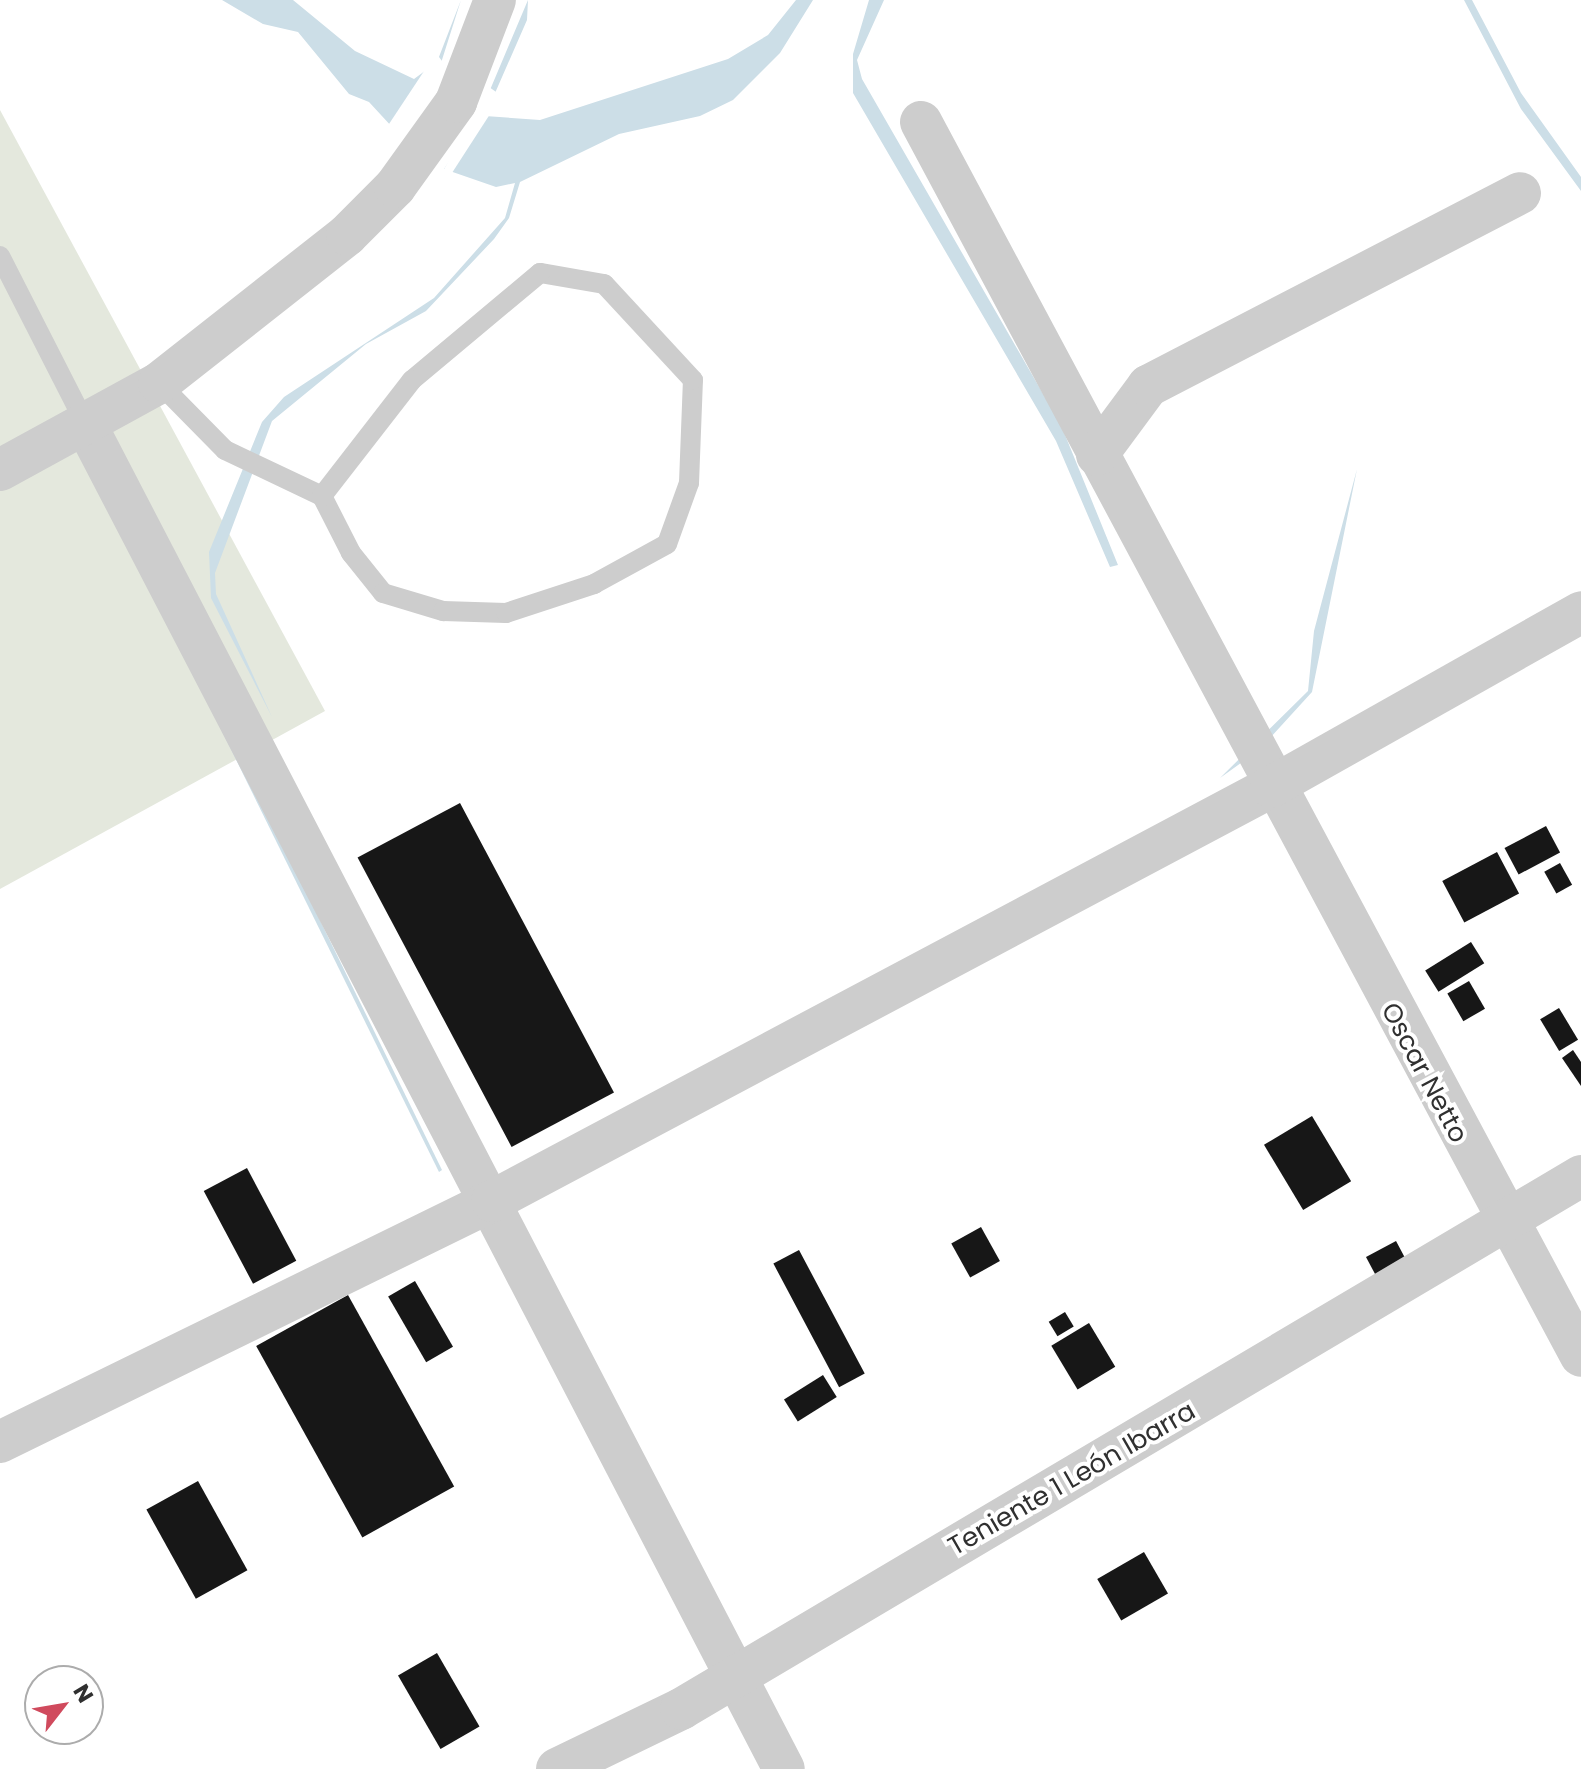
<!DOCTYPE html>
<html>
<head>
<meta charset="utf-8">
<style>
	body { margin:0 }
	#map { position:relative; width:1581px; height:1769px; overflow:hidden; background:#fff; font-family:Poppins,sans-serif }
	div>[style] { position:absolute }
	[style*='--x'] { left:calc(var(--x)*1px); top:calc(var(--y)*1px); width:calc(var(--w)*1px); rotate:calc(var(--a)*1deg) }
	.green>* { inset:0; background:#e4e8dd }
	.water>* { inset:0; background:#ccdee7 }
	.pier>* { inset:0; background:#fff }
	.building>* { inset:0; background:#171717; transform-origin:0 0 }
	.lane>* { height:20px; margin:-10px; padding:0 10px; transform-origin:10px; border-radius:10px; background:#cdcdcd }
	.street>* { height:42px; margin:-21px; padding:0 21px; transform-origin:21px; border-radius:21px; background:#cdcdcd }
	span { translate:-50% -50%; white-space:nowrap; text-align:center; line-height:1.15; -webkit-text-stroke:8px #fff; paint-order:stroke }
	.street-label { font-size:26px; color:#303030 }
	.north { position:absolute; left:24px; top:1665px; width:80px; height:80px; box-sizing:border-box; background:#fff; border:2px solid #acacac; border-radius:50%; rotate:59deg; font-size:22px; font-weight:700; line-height:32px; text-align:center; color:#303030 }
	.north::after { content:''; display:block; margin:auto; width:28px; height:36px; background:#d04a5d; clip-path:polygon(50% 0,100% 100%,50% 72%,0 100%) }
</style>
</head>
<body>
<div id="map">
	<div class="green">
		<i style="clip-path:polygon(0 110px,325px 711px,0 889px)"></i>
	</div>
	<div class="water">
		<i style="clip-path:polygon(222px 0,293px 0,355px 51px,414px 79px,437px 62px,461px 0,441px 63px,393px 128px,369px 102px,349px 94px,298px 32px,263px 24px)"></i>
		<i style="clip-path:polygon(528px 0,527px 20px,485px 116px,540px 120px,728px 59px,768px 35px,796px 0,813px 0,780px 53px,733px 100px,700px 116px,619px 134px,520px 182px,509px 218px,494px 239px,426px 311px,366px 344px,272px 421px,215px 573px,216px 594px,272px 717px,211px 598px,209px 552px,262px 422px,284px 397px,434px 298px,505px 218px,515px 183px,496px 187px,444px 169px,479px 116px)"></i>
		<i style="clip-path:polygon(869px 0,884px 0,857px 60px,862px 79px,1061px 425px,1118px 565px,1110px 567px,1056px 441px,853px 93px,853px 54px)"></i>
		<i style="clip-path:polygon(1464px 0,1472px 0,1521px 93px,1581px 177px,1581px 191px,1521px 109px)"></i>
		<i style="clip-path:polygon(96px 462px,442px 1170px,439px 1172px,90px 463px)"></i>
		<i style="clip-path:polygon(1357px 469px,1312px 692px,1259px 750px,1220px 778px,1308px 691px,1314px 631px)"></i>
	</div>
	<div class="pier">
		<i style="clip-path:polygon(436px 53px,445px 65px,391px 132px,387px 127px)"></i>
		<i style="clip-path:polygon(489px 87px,499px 94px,492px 111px,450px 176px,442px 173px)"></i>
	</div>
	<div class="building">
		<i style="left:460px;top:803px;width:328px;height:116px;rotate:62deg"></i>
		<i style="left:1546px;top:826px;width:30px;height:47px;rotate:62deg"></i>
		<i style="left:1497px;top:852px;width:47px;height:62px;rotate:62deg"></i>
		<i style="left:1560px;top:863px;width:25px;height:18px;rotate:61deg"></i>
		<i style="left:1471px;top:942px;width:25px;height:54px;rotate:58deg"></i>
		<i style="left:1469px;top:981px;width:32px;height:25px;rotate:60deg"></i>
		<i style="left:1559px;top:1008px;width:37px;height:22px;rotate:59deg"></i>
		<i style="clip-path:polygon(1573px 1050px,1581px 1062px,1581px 1086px,1562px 1058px)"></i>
		<i style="left:1312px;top:1116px;width:76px;height:56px;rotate:59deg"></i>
		<i style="left:247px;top:1168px;width:105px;height:49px;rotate:62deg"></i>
		<i style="left:981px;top:1227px;width:39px;height:34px;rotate:61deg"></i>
		<i style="left:1396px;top:1241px;width:34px;height:34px;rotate:62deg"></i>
		<i style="left:799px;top:1250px;width:140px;height:29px;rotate:62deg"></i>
		<i style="left:415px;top:1281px;width:76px;height:31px;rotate:60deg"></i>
		<i style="left:348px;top:1295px;width:219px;height:105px;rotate:61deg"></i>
		<i style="left:1065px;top:1312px;width:17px;height:19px;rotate:59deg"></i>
		<i style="left:1089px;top:1323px;width:51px;height:44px;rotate:59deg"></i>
		<i style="left:823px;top:1375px;width:26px;height:46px;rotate:58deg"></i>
		<i style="left:198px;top:1481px;width:102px;height:59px;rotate:61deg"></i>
		<i style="left:1144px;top:1552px;width:48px;height:54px;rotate:60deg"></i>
		<i style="left:437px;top:1653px;width:85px;height:45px;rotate:60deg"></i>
	</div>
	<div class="lane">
		<i style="--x:0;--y:256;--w:190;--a:63"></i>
		<i style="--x:159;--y:383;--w:94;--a:45.4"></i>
		<i style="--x:225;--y:450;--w:107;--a:25.4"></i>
		<i style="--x:322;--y:496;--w:64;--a:63"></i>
		<i style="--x:351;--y:553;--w:51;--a:51.3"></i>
		<i style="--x:383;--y:593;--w:63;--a:16.7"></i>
		<i style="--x:443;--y:611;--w:63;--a:1.8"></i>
		<i style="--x:506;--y:613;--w:93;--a:-18.2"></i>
		<i style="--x:594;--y:584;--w:83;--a:-28.7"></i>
		<i style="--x:667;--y:544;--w:65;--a:-70.2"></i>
		<i style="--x:689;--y:483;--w:103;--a:-87.8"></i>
		<i style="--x:693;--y:380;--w:131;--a:-132.8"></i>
		<i style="--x:604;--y:284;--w:65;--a:-170.2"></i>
		<i style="--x:540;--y:273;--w:167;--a:140.1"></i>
		<i style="--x:412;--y:380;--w:147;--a:127.8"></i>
	</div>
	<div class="street">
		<i style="--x:921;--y:122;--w:1399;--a:61.86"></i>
		<i style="--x:86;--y:425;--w:1514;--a:62.56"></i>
		<i style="--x:1097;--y:455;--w:86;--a:-53.5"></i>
		<i style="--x:1148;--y:386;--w:419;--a:-27.4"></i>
		<i style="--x:0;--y:470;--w:181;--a:-28.7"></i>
		<i style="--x:159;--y:383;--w:239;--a:-38.2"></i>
		<i style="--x:347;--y:235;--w:68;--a:-45"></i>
		<i style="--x:395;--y:187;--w:105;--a:-54.3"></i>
		<i style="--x:456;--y:102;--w:109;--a:-69.1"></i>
		<i style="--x:0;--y:1442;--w:548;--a:-26.1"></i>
		<i style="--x:492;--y:1201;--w:882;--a:-27.99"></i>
		<i style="--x:1271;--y:787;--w:356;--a:-29.4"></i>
		<i style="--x:557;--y:1769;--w:138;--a:-25.8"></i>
		<i style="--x:681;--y:1709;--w:1046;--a:-30.63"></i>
	</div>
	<div class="street-label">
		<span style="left:1424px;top:1073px;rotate:62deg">Oscar Netto</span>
		<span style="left:1072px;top:1479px;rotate:-30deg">Teniente 1 León Ibarra</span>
	</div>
	<div class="north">N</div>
</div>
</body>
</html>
